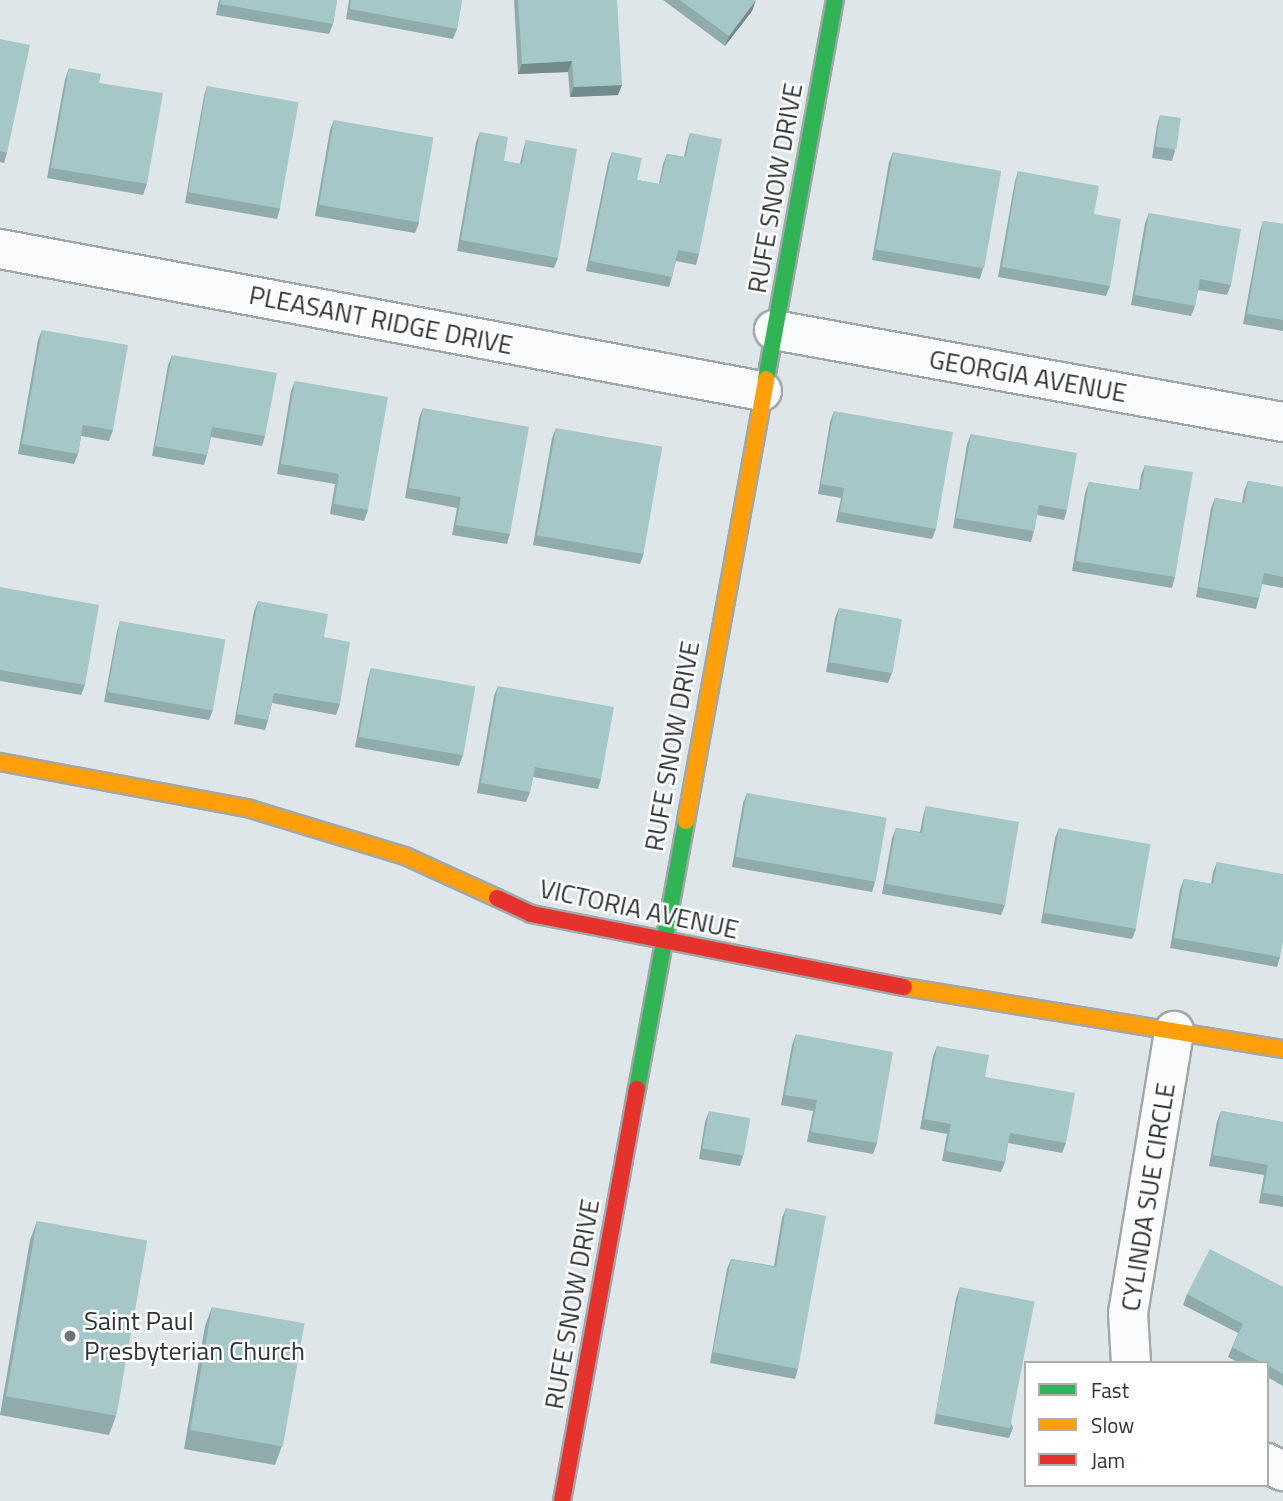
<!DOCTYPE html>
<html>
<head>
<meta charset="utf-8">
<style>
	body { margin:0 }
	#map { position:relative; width:1283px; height:1501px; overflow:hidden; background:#dee6e9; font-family:"Titillium Web",sans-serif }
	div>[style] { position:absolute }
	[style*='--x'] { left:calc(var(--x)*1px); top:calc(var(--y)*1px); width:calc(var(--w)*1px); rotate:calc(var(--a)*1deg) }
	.roads { filter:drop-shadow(2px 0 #a1a7a9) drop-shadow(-2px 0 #a1a7a9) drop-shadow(0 2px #a1a7a9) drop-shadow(0 -2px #a1a7a9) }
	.street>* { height:38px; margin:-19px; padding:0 19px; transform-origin:19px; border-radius:19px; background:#fafbfc }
	.fast>* { height:16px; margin:-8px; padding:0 8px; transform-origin:8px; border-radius:8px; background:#30b455 }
	.slow>* { height:16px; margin:-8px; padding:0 8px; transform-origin:8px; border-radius:8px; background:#ff9f0a }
	.jam>* { height:16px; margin:-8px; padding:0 8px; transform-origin:8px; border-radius:8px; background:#e5322d }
	.wall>* { inset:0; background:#8fabac }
	.shaded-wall>* { inset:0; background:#748b8c }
	.building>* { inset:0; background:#a6c7c8; transform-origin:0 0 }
	.dots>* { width:19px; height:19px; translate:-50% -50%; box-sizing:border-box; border:4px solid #fff; border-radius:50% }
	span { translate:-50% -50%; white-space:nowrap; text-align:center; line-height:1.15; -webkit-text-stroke:5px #fff; paint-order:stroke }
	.street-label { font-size:26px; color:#2e3436 }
	.poi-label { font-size:26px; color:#2e3436 }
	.left { translate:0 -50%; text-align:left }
	.legend { position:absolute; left:1024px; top:1361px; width:245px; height:126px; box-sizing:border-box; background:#fff; border:2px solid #abaeaf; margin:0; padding:9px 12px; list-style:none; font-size:21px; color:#2e3436 }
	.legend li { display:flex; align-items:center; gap:14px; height:35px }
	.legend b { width:35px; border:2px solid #abaeaf }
</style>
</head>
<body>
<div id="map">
	<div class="roads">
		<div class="street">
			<i style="--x:0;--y:249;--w:775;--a:10.56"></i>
			<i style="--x:774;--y:330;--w:517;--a:10.25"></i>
			<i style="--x:1131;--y:1363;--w:50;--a:-93.4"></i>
			<i style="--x:1128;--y:1313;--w:286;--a:-80.7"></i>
			<i style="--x:1267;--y:1463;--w:18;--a:27"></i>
		</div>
		<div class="fast">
			<i style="--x:766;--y:379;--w:385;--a:-79.7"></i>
			<i style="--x:637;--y:1089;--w:272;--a:-79.6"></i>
		</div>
		<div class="slow">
			<i style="--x:0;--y:762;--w:254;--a:10.6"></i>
			<i style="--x:250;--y:809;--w:162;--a:16.9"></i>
			<i style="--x:405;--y:856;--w:101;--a:24.5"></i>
			<i style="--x:686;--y:821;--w:449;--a:-79.7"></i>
			<i style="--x:904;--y:987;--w:384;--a:9.3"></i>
		</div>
		<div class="jam">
			<i style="--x:497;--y:898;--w:38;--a:25"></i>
			<i style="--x:531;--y:914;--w:380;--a:11.1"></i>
			<i style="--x:562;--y:1501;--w:419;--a:-79.7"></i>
		</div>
	</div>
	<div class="wall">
		<i style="clip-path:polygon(219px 0,337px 0,333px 24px,329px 34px,216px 15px)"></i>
		<i style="clip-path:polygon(349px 0,462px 0,457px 29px,453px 39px,346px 19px)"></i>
		<i style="clip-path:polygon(514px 0,617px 0,618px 95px,570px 97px,568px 72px,518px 74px)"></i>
		<i style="clip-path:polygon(663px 0,755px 0,752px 11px,725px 46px)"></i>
		<i style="clip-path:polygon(0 39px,7px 153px,4px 163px,0 162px)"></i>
		<i style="clip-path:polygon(69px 68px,147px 184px,143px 195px,47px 178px,65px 79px)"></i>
		<i style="clip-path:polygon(207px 86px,280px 209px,277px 219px,185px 203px,204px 96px)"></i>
		<i style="clip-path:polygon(1160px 115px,1175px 151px,1172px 161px,1152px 158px,1157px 125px)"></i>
		<i style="clip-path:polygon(334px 120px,419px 223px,415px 233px,315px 216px,330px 130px)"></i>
		<i style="clip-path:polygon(480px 132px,504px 161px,520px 164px,523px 150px,526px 140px,558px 258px,554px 268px,457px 251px,476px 142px)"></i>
		<i style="clip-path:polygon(690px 133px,699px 254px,696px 265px,676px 261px,672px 277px,669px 287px,586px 271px,608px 163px,612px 152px,637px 180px,659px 184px,663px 164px,667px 154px,684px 157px,687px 143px)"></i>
		<i style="clip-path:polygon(893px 152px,983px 268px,980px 279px,872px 260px,889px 162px)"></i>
		<i style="clip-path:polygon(1018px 171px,1094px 214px,1110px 286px,1106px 296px,998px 277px,1015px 181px)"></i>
		<i style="clip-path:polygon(1149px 213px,1231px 285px,1227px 295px,1198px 290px,1195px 306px,1191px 316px,1131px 305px,1145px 223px)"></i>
		<i style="clip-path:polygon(1263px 221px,1283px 224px,1283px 331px,1243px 324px,1260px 231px)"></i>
		<i style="clip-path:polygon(42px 330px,113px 430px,109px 441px,81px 436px,78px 454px,74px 464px,18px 454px,38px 340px)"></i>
		<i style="clip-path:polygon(172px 355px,265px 436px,262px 446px,211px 437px,207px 455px,204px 465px,152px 456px,168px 365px)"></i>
		<i style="clip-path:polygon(295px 381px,368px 510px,364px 521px,330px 514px,335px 484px,277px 474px,291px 391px)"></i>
		<i style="clip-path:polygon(423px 408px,510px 534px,507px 544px,452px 535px,457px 508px,405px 498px,419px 418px)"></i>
		<i style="clip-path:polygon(834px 411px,936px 529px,932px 539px,836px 522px,841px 498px,818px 494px,830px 422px)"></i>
		<i style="clip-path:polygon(556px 428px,644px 553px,640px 564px,533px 545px,552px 438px)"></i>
		<i style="clip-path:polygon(971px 434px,1067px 510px,1064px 520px,1037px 515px,1034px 531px,1031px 542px,953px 528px,967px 444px)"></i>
		<i style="clip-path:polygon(1145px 465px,1175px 577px,1172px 588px,1072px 571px,1085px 493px,1089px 482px,1139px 490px,1141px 475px)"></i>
		<i style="clip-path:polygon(1248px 481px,1283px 487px,1283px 588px,1262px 584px,1259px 598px,1256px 609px,1196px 597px,1211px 508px,1215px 498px,1242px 503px,1244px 491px)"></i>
		<i style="clip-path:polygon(0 587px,85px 685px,81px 695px,0 681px)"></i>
		<i style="clip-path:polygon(258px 601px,324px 637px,340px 704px,336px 715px,272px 703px,268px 720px,265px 730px,234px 724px,254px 611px)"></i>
		<i style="clip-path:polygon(839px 608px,892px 673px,888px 683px,826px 672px,835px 618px)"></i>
		<i style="clip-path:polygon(120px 621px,213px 710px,209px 720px,104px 702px,117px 631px)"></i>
		<i style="clip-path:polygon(371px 668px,463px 755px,459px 766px,355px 747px,368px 678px)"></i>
		<i style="clip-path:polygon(498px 686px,601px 779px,598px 789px,533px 777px,530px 792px,526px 802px,477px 793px,494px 696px)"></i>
		<i style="clip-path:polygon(747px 793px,875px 882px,872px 892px,732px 867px,743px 803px)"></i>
		<i style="clip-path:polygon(926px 806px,1005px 905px,1001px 915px,882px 894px,892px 838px,896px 828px,920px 832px,923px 816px)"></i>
		<i style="clip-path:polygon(1059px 828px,1136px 929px,1132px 939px,1041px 923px,1055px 838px)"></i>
		<i style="clip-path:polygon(1217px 862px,1280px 957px,1277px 967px,1170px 948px,1180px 889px,1184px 879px,1211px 884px,1213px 872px)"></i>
		<i style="clip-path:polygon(796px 1034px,877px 1143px,873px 1154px,807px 1142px,813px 1111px,781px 1105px,792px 1045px)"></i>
		<i style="clip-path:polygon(937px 1046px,985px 1077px,1066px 1143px,1062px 1153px,1008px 1143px,1005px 1162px,1001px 1172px,942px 1161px,947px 1134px,920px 1129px,933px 1056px)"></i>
		<i style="clip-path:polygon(709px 1111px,743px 1156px,740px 1166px,699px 1159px,705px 1122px)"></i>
		<i style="clip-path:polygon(1221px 1111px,1283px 1122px,1283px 1207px,1259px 1203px,1264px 1175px,1209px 1166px,1217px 1121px)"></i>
		<i style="clip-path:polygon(786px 1208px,798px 1369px,795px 1379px,710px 1363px,727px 1269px,731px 1259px,774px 1266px,782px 1218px)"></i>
		<i style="clip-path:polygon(37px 1221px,116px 1416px,109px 1435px,0 1415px,30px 1240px)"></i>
		<i style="clip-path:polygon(960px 1287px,1013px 1428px,1009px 1438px,934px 1424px,956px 1298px)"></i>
		<i style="clip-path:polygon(1283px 1287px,1283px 1386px,1267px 1377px,1267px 1363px,1239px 1363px,1228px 1357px,1238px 1333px,1183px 1305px,1187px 1294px)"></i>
		<i style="clip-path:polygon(212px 1307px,282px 1446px,275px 1465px,184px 1449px,205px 1326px)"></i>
	</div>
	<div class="shaded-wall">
		<i style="clip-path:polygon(756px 0,752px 11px,725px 46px,729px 36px)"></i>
		<i style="clip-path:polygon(572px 61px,568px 72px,518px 74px,522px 64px)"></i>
		<i style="clip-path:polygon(622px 85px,618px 95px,570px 97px,574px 87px)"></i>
	</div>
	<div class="building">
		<i style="clip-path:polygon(221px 0,337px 0,333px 24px,220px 4px)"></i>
		<i style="clip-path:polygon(351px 0,462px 0,457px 29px,350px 9px)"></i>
		<i style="clip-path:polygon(518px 0,617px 0,622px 85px,574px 87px,572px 61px,522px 64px)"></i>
		<i style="clip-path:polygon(680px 0,756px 0,729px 36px)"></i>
		<i style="clip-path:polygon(0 39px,30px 45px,7px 153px,0 151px)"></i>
		<i style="clip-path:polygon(69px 68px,101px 74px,99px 83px,163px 93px,147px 184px,51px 168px)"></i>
		<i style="left:207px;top:86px;width:93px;height:108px;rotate:10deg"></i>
		<i style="left:1160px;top:115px;width:21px;height:32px;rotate:8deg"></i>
		<i style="left:334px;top:120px;width:101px;height:86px;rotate:10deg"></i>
		<i style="clip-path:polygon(480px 132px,508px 137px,504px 161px,522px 164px,526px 140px,577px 149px,558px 258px,461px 240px)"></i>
		<i style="clip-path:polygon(690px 133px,722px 139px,699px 254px,678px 250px,672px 277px,590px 261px,612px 152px,642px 158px,637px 180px,660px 184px,667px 154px,686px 157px)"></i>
		<i style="left:893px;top:152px;width:110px;height:99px;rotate:10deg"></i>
		<i style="clip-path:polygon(1018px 171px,1099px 186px,1094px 214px,1121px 219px,1110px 286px,1002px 267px)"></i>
		<i style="clip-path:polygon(1149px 213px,1241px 229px,1231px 285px,1200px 279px,1195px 306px,1135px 295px)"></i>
		<i style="clip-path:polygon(1263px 221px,1283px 224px,1283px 320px,1247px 314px)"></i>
		<i style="clip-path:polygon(42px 330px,128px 345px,113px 430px,83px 425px,78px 454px,22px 444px)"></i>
		<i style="clip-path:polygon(172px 355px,277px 373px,265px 436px,212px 427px,207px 455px,155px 446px)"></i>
		<i style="clip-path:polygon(295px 381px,388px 397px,368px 510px,334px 504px,339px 474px,281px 464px)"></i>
		<i style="clip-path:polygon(423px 408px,529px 427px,510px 534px,456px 525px,461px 497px,409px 488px)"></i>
		<i style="clip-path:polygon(834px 411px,953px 432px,936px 529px,840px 512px,844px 488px,821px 484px)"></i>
		<i style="left:556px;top:428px;width:108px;height:109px;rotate:10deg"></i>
		<i style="clip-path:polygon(971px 434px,1077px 453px,1067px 510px,1039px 505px,1034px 531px,956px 518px)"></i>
		<i style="clip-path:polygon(1145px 465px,1193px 472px,1175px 577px,1076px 561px,1089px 482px,1141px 490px)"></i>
		<i style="clip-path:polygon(1248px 481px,1283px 487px,1283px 577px,1264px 573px,1259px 598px,1199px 587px,1215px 498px,1244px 503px)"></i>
		<i style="clip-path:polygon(0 587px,99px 605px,85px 685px,0 670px)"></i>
		<i style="clip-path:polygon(258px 601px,328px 614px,324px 637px,350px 642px,340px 704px,274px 693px,268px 720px,237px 714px)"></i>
		<i style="left:839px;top:608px;width:64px;height:55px;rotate:10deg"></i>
		<i style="left:120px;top:621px;width:107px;height:72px;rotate:10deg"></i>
		<i style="left:371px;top:668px;width:106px;height:70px;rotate:10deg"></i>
		<i style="clip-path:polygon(498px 686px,614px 707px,601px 779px,535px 767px,530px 792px,481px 783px)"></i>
		<i style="left:747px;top:793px;width:142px;height:65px;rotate:10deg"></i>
		<i style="clip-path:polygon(926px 806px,1019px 822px,1005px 905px,886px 884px,896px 828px,922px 833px)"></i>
		<i style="left:1059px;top:828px;width:93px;height:86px;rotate:10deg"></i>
		<i style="clip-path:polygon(1217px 862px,1283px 874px,1283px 941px,1280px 957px,1174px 938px,1184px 879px,1213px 884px)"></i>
		<i style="clip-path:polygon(796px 1034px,893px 1052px,877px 1143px,811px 1132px,817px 1100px,785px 1095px)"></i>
		<i style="clip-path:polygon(937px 1046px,989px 1055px,985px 1077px,1075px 1093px,1066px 1143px,1010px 1133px,1005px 1162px,946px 1151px,951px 1124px,924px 1119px)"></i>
		<i style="left:709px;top:1111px;width:42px;height:38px;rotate:10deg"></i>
		<i style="clip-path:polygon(1221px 1111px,1283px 1122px,1283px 1196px,1263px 1193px,1268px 1165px,1213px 1155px)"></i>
		<i style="clip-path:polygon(786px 1208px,826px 1216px,798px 1369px,713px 1352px,731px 1259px,776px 1267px)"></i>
		<i style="left:37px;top:1221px;width:112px;height:178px;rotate:10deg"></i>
		<i style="clip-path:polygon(1210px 1249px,1283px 1287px,1283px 1374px,1267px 1365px,1267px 1363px,1262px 1363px,1232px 1347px,1243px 1324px,1187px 1294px)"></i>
		<i style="left:960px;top:1287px;width:76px;height:129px;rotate:11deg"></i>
		<i style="left:212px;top:1307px;width:94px;height:125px;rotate:10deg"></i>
	</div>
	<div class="dots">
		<i style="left:70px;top:1336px;background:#6c7275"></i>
	</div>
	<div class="street-label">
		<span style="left:775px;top:188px;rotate:-80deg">RUFE SNOW DRIVE</span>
		<span style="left:381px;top:320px;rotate:11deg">PLEASANT RIDGE DRIVE</span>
		<span style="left:1028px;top:376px;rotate:10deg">GEORGIA AVENUE</span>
		<span style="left:672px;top:746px;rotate:-80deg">RUFE SNOW DRIVE</span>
		<span style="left:639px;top:909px;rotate:12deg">VICTORIA AVENUE</span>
		<span style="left:1148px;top:1197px;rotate:-81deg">CYLINDA SUE CIRCLE</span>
		<span style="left:572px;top:1304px;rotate:-80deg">RUFE SNOW DRIVE</span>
	</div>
	<div class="poi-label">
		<span class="left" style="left:84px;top:1336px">Saint Paul<br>Presbyterian Church</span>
	</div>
	<ul class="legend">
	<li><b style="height:9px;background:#30b455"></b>Fast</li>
	<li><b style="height:9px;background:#ff9f0a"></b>Slow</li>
	<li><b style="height:9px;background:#e5322d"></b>Jam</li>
	</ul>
</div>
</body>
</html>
